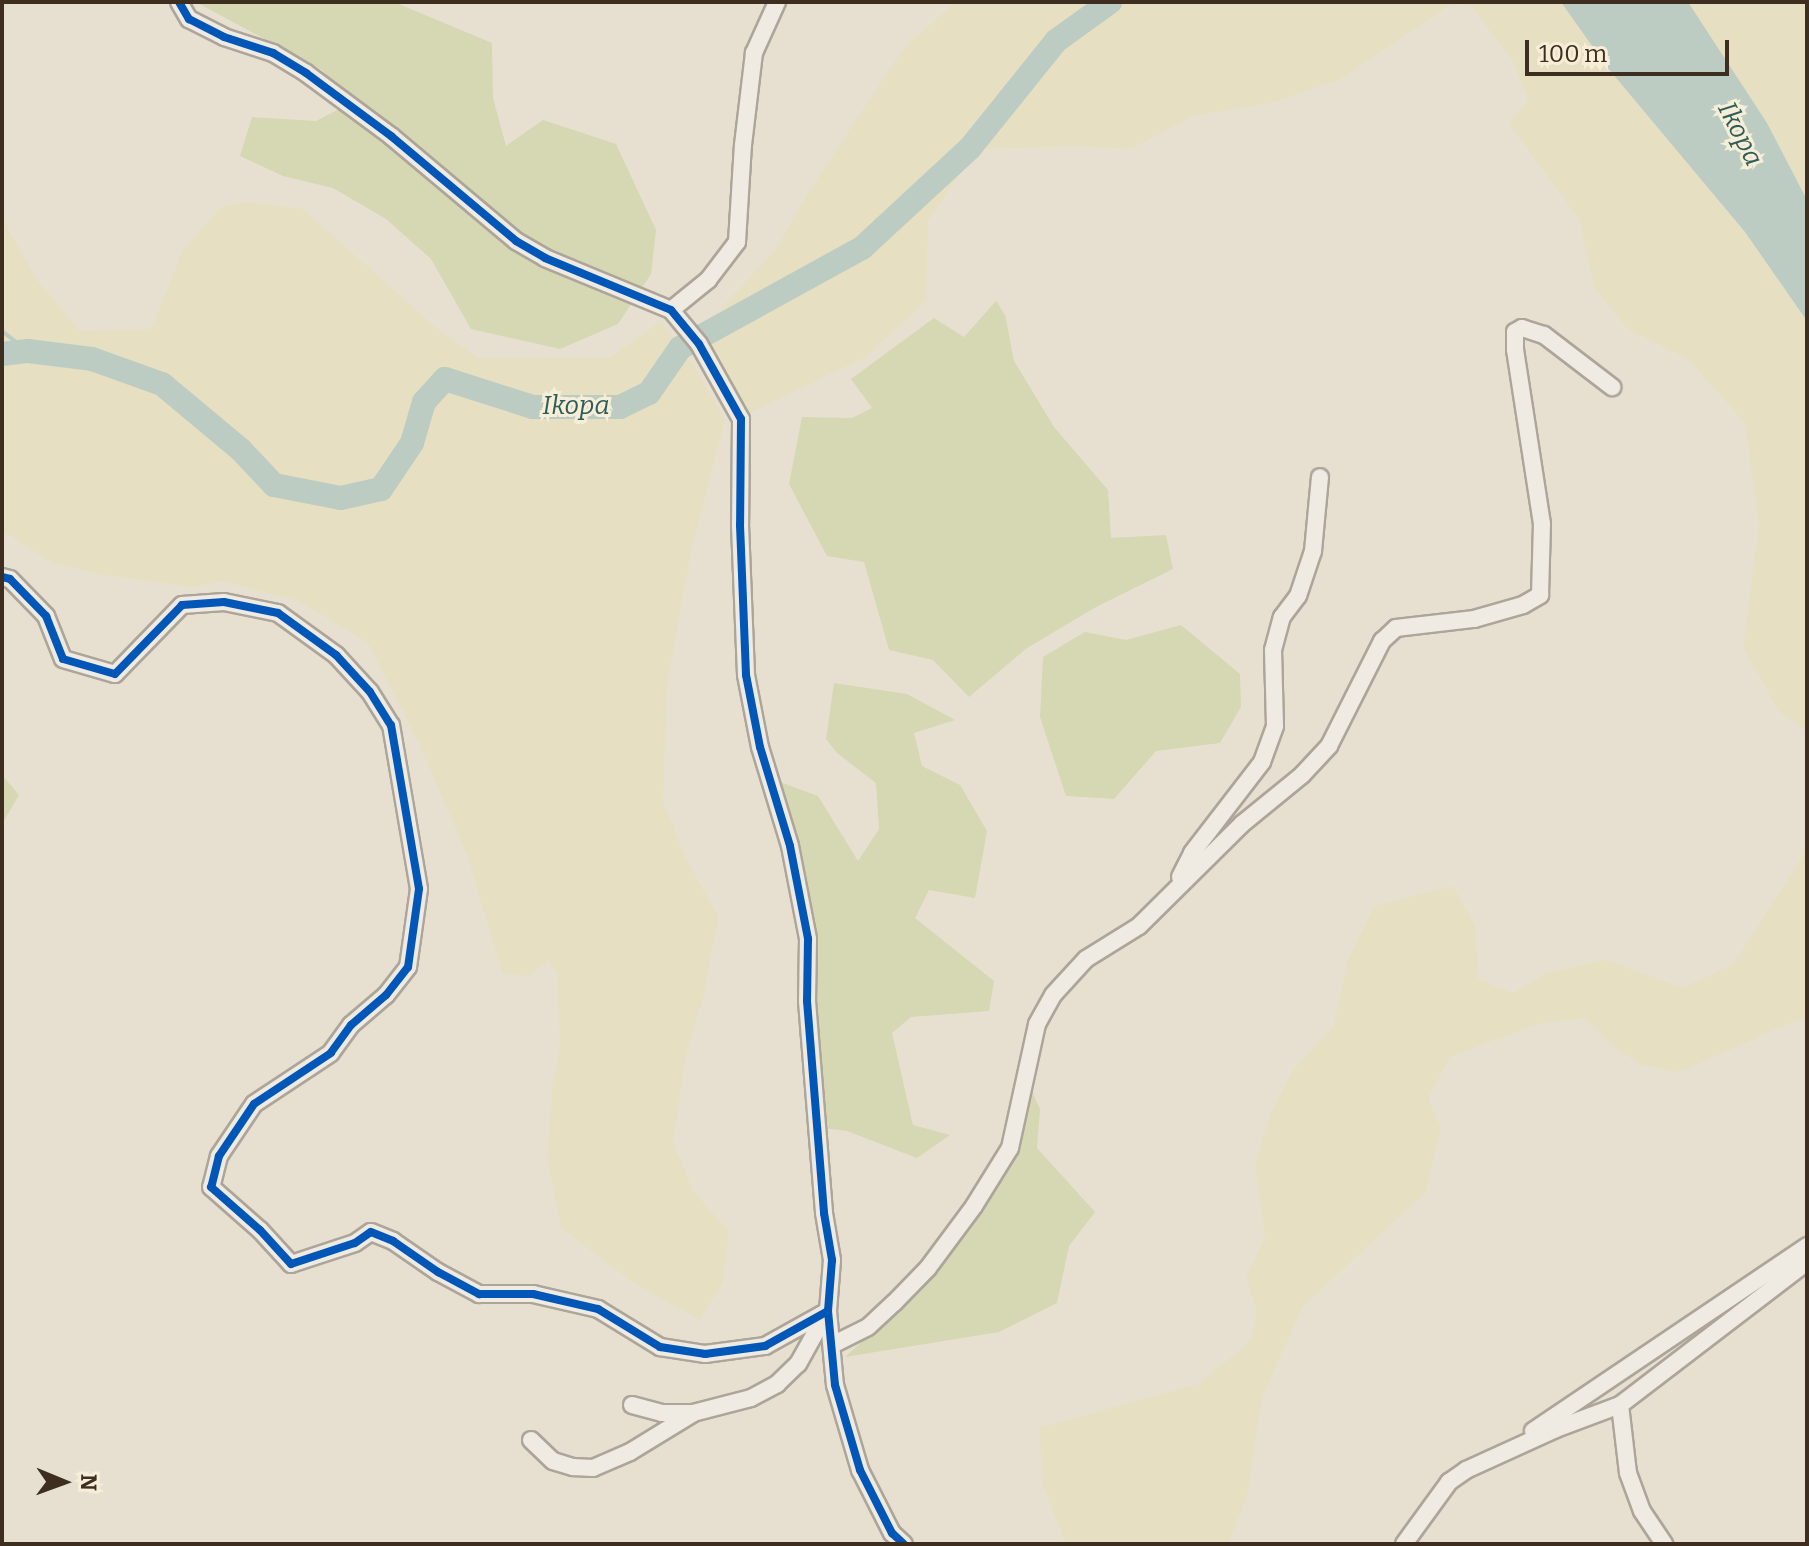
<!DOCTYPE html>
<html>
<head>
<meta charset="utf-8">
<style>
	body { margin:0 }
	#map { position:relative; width:1809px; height:1546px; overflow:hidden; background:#e7e0d1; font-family:Bitter,serif }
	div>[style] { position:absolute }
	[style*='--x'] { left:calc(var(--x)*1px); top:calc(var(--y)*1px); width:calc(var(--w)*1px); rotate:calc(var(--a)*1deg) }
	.farmland>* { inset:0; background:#e6dfc2 }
	.green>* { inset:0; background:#d6d7b3 }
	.water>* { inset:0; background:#bcccc2 }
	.stream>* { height:4px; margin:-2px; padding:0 2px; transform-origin:2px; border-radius:2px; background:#bcccc2 }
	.river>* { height:24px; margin:-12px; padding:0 12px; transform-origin:12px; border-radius:12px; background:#bcccc2 }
	.roads { filter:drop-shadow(2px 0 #ada599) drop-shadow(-2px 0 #ada599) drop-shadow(0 2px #ada599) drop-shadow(0 -2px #ada599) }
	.street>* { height:16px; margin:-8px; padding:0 8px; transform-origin:8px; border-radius:8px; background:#efebe3 }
	.cycleway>* { height:8px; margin:-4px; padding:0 4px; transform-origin:4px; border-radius:4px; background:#0057b8 }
	span { translate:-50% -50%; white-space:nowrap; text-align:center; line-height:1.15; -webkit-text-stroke:6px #f7eed8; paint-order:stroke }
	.water-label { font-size:26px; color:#2f5d5a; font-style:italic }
	.frame { position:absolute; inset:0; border:4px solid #3d2e20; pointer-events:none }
	.north { position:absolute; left:24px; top:1442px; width:80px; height:80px; -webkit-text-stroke:6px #f7eed8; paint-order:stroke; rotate:91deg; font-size:22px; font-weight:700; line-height:32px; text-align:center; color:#3d2e20 }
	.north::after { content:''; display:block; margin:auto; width:28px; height:36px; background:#3d2e20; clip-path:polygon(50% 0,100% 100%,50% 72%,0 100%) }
	.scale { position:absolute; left:1525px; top:40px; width:204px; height:36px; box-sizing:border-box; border:4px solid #3d2e20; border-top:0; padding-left:10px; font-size:24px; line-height:28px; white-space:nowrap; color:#3d2e20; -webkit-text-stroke:6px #f7eed8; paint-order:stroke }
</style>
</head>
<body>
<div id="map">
	<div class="farmland">
		<i style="clip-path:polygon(955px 2px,1455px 2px,1341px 79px,1271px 103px,1193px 116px,1131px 149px,1078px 146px,984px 149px,958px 176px,928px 222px,926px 300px,866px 357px,745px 415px,696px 335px,776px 249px,807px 194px,903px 49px)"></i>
		<i style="clip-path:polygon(1468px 2px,1561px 2px,1607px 67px,1745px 232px,1807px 321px,1807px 730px,1779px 712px,1743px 647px,1759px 525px,1745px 423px,1689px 360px,1627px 329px,1594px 287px,1579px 219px,1509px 124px,1528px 99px,1513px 61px)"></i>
		<i style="clip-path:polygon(1688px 2px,1807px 2px,1807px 200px,1767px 123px)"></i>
		<i style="clip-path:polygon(247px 202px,303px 209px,440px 331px,479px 358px,611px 357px,661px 321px,695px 367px,725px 420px,690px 557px,667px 686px,663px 801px,683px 852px,718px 917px,703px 997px,686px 1055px,673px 1142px,693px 1191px,729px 1231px,723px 1282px,700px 1320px,632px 1282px,561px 1228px,547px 1156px,553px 1080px,560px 1046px,557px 974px,548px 961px,529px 976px,502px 973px,467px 855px,421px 748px,368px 643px,299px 601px,222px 581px,194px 587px,97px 574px,53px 563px,2px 531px,2px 218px,37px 280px,80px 331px,151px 329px,183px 250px,221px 207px)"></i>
		<i style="clip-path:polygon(1807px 849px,1807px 1016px,1679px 1072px,1642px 1065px,1615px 1048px,1585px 1018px,1537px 1024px,1450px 1057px,1428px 1098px,1441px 1128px,1426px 1192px,1303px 1306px,1262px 1397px,1247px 1496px,1228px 1544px,1066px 1544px,1043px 1486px,1039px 1428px,1198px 1384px,1251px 1341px,1257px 1311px,1246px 1278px,1265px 1238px,1255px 1164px,1270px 1116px,1293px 1070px,1333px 1027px,1348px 960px,1374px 906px,1453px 886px,1475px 926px,1478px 979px,1512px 993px,1547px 973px,1606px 960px,1683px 988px,1734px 963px)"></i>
	</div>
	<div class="green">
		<i style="clip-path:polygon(196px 2px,394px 2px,492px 43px,493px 98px,506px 146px,543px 120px,616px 144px,656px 230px,651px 274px,618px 324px,560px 349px,471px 329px,431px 259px,386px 219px,333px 188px,283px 176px,240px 156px,252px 117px,316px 121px,353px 102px,322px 70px)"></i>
		<i style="clip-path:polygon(996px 301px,1005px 315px,1014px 361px,1054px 427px,1108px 490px,1111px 538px,1166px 535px,1173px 569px,1096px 607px,1027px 648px,969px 697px,933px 660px,889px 650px,864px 562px,827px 556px,789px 484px,802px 417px,852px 418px,872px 408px,851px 379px,934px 318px,964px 337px)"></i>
		<i style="clip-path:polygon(1181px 625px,1240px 674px,1241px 707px,1220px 743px,1156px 751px,1114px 799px,1066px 796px,1040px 717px,1043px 657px,1085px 632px,1126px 640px)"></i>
		<i style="clip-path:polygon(834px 683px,907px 694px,955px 720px,914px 733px,922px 766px,960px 785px,987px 831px,975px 898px,929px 890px,915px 918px,994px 981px,989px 1011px,911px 1017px,892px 1033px,913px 1125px,950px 1135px,917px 1158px,847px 1131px,822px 1128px,812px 1029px,817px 964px,801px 879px,772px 779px,818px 796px,858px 861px,879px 829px,876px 783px,837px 753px,826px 739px)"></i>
		<i style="clip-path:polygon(2px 775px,19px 795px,2px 824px)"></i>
		<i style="clip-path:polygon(1028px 1083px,1040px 1109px,1037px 1148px,1095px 1212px,1069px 1246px,1057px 1303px,999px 1332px,845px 1357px,882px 1323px,990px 1175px)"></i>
	</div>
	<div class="water">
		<i style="clip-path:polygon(1561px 2px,1688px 2px,1767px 123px,1807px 200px,1807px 321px,1745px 232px,1607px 67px)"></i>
	</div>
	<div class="stream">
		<i style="--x:2;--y:331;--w:33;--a:38"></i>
	</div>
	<div class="river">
		<i style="--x:2;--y:354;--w:26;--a:-7"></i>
		<i style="--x:28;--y:351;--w:64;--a:7.1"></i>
		<i style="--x:92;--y:359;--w:74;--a:19.7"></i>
		<i style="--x:162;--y:384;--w:103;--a:39.9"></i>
		<i style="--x:241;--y:450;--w:48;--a:46.7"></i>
		<i style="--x:274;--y:485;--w:68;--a:11"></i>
		<i style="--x:341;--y:498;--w:41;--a:-12.7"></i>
		<i style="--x:381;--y:489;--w:55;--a:-56"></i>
		<i style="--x:412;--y:443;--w:43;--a:-73.7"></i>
		<i style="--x:424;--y:402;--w:31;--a:-48"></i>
		<i style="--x:445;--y:379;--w:92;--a:17.7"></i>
		<i style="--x:533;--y:407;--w:87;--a:0"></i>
		<i style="--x:620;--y:407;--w:32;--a:-26"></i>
		<i style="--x:649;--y:393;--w:55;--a:-55.4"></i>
		<i style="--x:680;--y:348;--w:208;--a:-28.8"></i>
		<i style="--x:862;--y:248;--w:147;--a:-42.8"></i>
		<i style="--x:970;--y:148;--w:137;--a:-51.2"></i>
		<i style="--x:1056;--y:41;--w:67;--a:-35.8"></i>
	</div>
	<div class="roads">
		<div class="street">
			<i style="--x:179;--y:2;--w:20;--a:60"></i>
			<i style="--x:189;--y:19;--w:39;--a:27"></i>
			<i style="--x:224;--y:37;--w:52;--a:18.1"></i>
			<i style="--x:273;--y:53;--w:39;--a:31"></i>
			<i style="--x:306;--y:73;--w:106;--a:36.5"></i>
			<i style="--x:391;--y:136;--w:163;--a:40"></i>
			<i style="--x:516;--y:241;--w:34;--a:30"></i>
			<i style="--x:545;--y:258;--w:136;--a:22.4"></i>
			<i style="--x:671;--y:310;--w:44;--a:50.5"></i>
			<i style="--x:699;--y:344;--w:86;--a:60.8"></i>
			<i style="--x:741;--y:419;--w:106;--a:90.5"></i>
			<i style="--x:740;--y:525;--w:150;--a:87.7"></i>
			<i style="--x:746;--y:675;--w:73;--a:79"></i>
			<i style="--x:760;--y:747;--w:103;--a:73.1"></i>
			<i style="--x:790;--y:846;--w:95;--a:79"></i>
			<i style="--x:808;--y:939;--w:62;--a:90.9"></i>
			<i style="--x:807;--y:1001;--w:213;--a:85.4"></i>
			<i style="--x:824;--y:1213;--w:48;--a:80.3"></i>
			<i style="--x:832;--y:1260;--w:51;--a:94.5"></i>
			<i style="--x:828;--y:1311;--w:74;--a:84.6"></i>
			<i style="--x:835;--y:1385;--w:89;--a:73.6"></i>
			<i style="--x:860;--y:1470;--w:71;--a:63.1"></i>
			<i style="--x:892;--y:1533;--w:16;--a:43"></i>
			<i style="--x:671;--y:310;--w:48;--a:-39"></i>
			<i style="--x:708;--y:280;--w:48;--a:-52.7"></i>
			<i style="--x:737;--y:242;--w:97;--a:-86.5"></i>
			<i style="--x:743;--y:145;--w:93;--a:-83.2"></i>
			<i style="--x:754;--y:53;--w:56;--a:-65.7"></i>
			<i style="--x:2;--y:577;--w:8;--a:14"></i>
			<i style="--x:10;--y:579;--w:52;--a:45.8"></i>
			<i style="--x:46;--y:616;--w:46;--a:68.4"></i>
			<i style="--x:63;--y:659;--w:54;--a:16.1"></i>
			<i style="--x:115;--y:674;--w:96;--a:-45.8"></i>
			<i style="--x:182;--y:605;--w:42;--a:-4.1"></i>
			<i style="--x:224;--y:602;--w:55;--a:11.5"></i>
			<i style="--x:278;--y:613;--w:72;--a:35.9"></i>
			<i style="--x:336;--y:655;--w:50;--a:47.4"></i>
			<i style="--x:370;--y:692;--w:39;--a:58"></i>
			<i style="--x:391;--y:725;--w:166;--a:80.3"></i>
			<i style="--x:419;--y:889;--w:79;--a:98"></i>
			<i style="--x:408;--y:967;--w:36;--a:128"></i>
			<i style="--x:386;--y:995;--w:46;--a:139.4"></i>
			<i style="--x:351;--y:1025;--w:34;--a:126"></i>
			<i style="--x:331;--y:1053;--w:92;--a:146.5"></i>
			<i style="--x:254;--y:1104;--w:63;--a:123.9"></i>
			<i style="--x:219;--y:1156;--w:32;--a:104"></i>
			<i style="--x:211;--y:1187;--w:65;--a:41.3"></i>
			<i style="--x:260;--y:1230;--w:46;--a:47.6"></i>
			<i style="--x:291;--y:1264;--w:67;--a:-18.2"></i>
			<i style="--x:355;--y:1243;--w:19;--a:-35"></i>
			<i style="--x:371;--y:1232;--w:24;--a:22"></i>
			<i style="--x:393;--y:1241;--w:55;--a:34.6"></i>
			<i style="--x:438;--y:1272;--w:47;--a:28.2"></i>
			<i style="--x:479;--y:1294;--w:54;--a:0"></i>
			<i style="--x:533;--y:1294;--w:67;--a:13"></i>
			<i style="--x:598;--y:1309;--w:73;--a:31.5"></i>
			<i style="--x:660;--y:1347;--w:46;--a:8.8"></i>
			<i style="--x:705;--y:1354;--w:61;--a:-7.6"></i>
			<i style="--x:765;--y:1346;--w:72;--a:-29.1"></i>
			<i style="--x:1180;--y:877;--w:27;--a:-63"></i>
			<i style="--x:1192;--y:853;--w:115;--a:-52.4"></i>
			<i style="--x:1262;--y:762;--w:38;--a:-70"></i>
			<i style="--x:1275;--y:726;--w:76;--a:-91.5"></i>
			<i style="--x:1273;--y:650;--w:34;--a:-75"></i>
			<i style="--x:1282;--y:617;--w:26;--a:-53"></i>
			<i style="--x:1298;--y:596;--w:47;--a:-71.6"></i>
			<i style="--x:1313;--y:551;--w:74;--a:-84.6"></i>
			<i style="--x:832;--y:1345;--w:40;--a:-26.6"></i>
			<i style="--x:868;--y:1327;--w:35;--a:-43"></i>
			<i style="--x:894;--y:1303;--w:49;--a:-45.8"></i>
			<i style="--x:928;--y:1268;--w:77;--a:-53.4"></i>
			<i style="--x:974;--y:1206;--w:68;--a:-58.2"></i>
			<i style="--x:1010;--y:1148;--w:127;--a:-77.7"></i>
			<i style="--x:1037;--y:1024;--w:33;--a:-61"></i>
			<i style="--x:1053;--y:995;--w:49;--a:-47.5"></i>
			<i style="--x:1086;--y:959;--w:62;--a:-31.9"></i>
			<i style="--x:1139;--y:926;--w:145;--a:-44.7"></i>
			<i style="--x:1242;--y:824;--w:77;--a:-39.2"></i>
			<i style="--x:1302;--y:775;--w:40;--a:-47"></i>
			<i style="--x:1329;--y:746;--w:118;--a:-63.2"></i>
			<i style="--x:1382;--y:641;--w:19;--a:-43"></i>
			<i style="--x:1396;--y:628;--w:79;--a:-6.6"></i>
			<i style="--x:1474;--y:619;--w:51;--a:-15.9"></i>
			<i style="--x:1523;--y:605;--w:20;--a:-30"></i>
			<i style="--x:1540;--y:595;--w:71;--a:-88.4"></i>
			<i style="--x:1542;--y:524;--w:176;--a:-98.8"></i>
			<i style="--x:1515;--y:350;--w:18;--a:-90"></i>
			<i style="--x:1515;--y:332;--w:8;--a:-30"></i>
			<i style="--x:1522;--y:328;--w:23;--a:18"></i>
			<i style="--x:1544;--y:335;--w:86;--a:37.4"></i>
			<i style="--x:632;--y:1405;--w:31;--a:15"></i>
			<i style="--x:662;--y:1413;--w:31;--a:0"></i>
			<i style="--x:693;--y:1413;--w:60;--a:-14.5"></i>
			<i style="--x:751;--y:1398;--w:30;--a:-28"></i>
			<i style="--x:777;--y:1384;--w:29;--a:-44"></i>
			<i style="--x:798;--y:1364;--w:60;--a:-60.9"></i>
			<i style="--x:1620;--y:1405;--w:68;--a:83.3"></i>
			<i style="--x:1628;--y:1473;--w:40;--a:69.8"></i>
			<i style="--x:1642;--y:1511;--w:40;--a:56"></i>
			<i style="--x:1533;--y:1431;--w:331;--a:-34"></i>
			<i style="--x:531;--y:1440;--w:30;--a:44"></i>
			<i style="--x:553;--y:1461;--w:21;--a:17"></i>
			<i style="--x:573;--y:1467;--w:20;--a:3"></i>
			<i style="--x:593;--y:1468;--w:40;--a:-23.4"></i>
			<i style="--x:630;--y:1452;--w:73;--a:-31.5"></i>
			<i style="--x:1404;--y:1544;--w:77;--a:-54"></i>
			<i style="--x:1449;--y:1482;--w:21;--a:-35"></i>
			<i style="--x:1466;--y:1470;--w:99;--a:-24.5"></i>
			<i style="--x:1556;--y:1429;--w:68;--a:-20.6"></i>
			<i style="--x:1620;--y:1405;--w:235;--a:-37.4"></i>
		</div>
	</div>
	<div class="cycleway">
		<i style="--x:179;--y:2;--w:20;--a:60"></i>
		<i style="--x:189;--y:19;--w:39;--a:27"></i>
		<i style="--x:224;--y:37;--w:52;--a:18.1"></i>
		<i style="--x:273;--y:53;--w:39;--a:31"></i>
		<i style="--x:306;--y:73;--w:106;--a:36.5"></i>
		<i style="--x:391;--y:136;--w:163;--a:40"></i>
		<i style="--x:516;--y:241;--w:34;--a:30"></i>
		<i style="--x:545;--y:258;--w:136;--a:22.4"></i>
		<i style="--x:671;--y:310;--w:44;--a:50.5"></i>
		<i style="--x:699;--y:344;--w:86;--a:60.8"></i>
		<i style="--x:741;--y:419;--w:106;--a:90.5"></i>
		<i style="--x:740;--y:525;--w:150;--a:87.7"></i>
		<i style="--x:746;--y:675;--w:73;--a:79"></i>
		<i style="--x:760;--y:747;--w:103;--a:73.1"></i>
		<i style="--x:790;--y:846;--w:95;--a:79"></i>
		<i style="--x:808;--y:939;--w:62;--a:90.9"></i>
		<i style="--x:807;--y:1001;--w:213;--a:85.4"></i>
		<i style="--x:824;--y:1213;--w:48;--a:80.3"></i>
		<i style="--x:832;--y:1260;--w:51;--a:94.5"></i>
		<i style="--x:828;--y:1311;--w:74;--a:84.6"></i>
		<i style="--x:835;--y:1385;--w:89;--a:73.6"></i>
		<i style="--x:860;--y:1470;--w:71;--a:63.1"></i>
		<i style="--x:892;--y:1533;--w:16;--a:43"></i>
		<i style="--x:2;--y:577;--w:8;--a:14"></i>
		<i style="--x:10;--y:579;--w:52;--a:45.8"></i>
		<i style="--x:46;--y:616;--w:46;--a:68.4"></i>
		<i style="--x:63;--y:659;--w:54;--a:16.1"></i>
		<i style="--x:115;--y:674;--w:96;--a:-45.8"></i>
		<i style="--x:182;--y:605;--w:42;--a:-4.1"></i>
		<i style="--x:224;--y:602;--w:55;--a:11.5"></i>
		<i style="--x:278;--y:613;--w:72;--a:35.9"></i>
		<i style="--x:336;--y:655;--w:50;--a:47.4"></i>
		<i style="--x:370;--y:692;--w:39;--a:58"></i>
		<i style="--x:391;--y:725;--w:166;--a:80.3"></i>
		<i style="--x:419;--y:889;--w:79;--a:98"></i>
		<i style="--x:408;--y:967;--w:36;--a:128"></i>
		<i style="--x:386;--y:995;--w:46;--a:139.4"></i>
		<i style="--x:351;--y:1025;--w:34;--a:126"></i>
		<i style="--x:331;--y:1053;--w:92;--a:146.5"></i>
		<i style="--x:254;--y:1104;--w:63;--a:123.9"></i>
		<i style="--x:219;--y:1156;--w:32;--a:104"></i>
		<i style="--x:211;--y:1187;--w:65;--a:41.3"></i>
		<i style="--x:260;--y:1230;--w:46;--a:47.6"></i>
		<i style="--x:291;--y:1264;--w:67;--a:-18.2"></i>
		<i style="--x:355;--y:1243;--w:19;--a:-35"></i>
		<i style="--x:371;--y:1232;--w:24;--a:22"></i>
		<i style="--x:393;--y:1241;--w:55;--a:34.6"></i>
		<i style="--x:438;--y:1272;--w:47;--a:28.2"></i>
		<i style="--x:479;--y:1294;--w:54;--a:0"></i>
		<i style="--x:533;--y:1294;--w:67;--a:13"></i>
		<i style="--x:598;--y:1309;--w:73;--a:31.5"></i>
		<i style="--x:660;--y:1347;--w:46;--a:8.8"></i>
		<i style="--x:705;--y:1354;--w:61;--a:-7.6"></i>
		<i style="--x:765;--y:1346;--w:72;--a:-29.1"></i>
	</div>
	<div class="water-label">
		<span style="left:1740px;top:134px;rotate:63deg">Ikopa</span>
		<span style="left:576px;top:406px">Ikopa</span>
	</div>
	<div class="frame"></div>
	<div class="north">N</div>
	<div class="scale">100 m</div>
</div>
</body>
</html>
